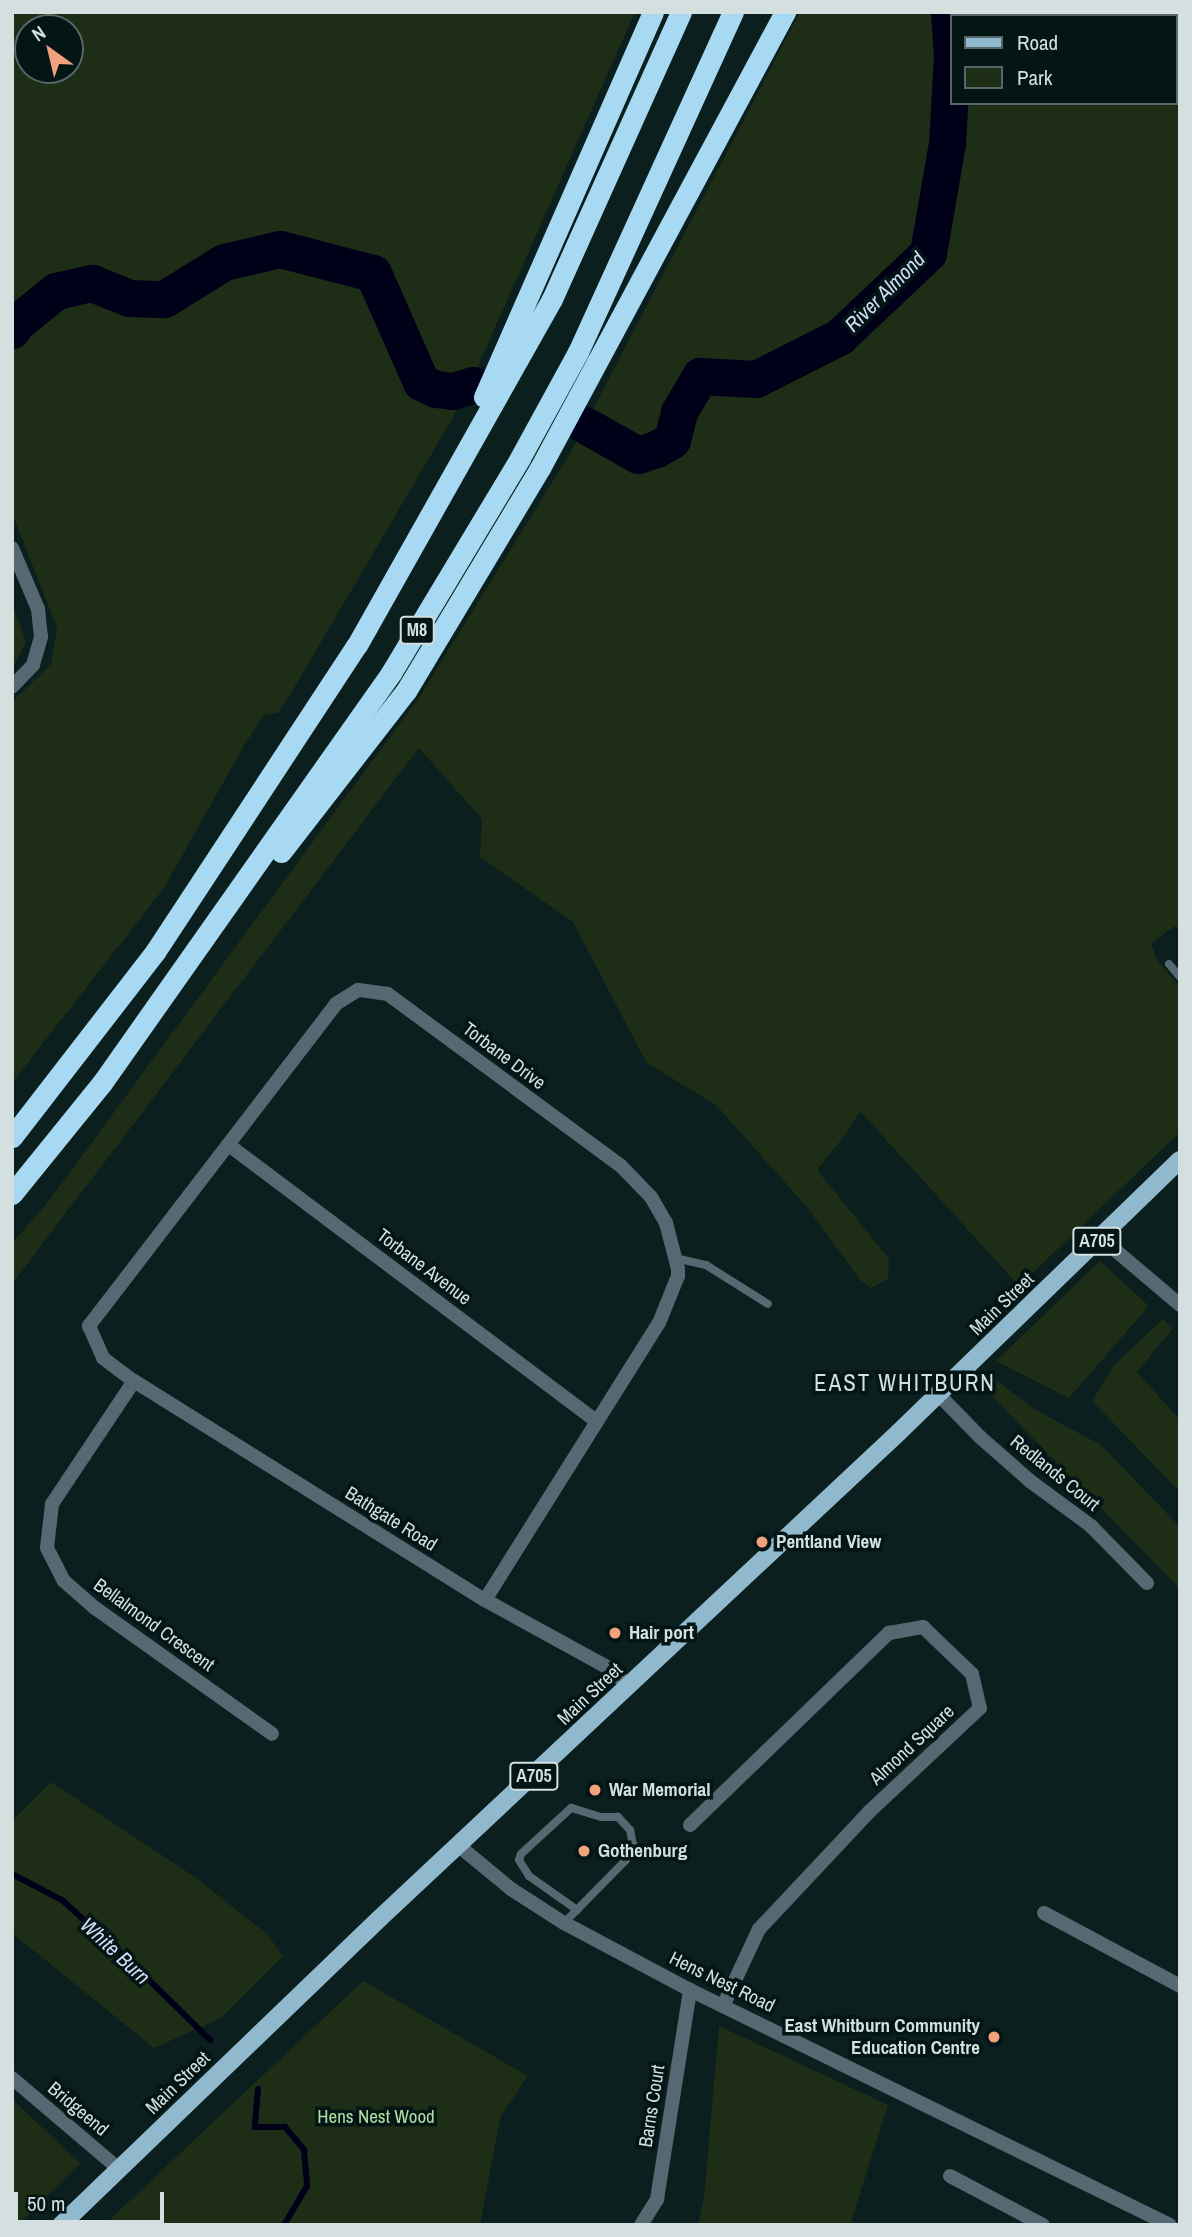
<!DOCTYPE html>
<html>
<head>
<meta charset="utf-8">
<style>
	body { margin:0 }
	#map { position:relative; width:1192px; height:2237px; overflow:hidden; background:#0c1f1f; font-family:"Archivo Narrow",sans-serif }
	div>[style] { position:absolute }
	[style*='--x'] { left:calc(var(--x)*1px); top:calc(var(--y)*1px); width:calc(var(--w)*1px); rotate:calc(var(--a)*1deg) }
	.green>* { inset:0; background:#1d2d16 }
	.stream>* { height:6px; margin:-3px; padding:0 3px; transform-origin:3px; border-radius:3px; background:#000119 }
	.river>* { height:37px; margin:-18.5px; padding:0 18.5px; transform-origin:18.5px; border-radius:18.5px; background:#000119 }
	.lane>* { height:8px; margin:-4px; padding:0 4px; transform-origin:4px; border-radius:4px; background:#566973 }
	.street>* { height:14px; margin:-7px; padding:0 7px; transform-origin:7px; border-radius:7px; background:#566973 }
	.primary>* { height:18px; margin:-9px; padding:0 9px; transform-origin:9px; border-radius:9px; background:#90b9cd }
	.highway>* { height:21px; margin:-10.5px; padding:0 10.5px; transform-origin:10.5px; border-radius:10.5px; background:#a7daf2 }
	.dots>* { width:19px; height:19px; translate:-50% -50%; box-sizing:border-box; border:4px solid #041516; border-radius:50% }
	span { translate:-50% -50%; white-space:nowrap; text-align:center; line-height:1.15; -webkit-text-stroke:7px #041516; paint-order:stroke }
	.shield-label span { padding:2px 5px; background:#041516; border:2px solid; border-radius:5px; -webkit-text-stroke-width:0 }
	.shield-label { font-size:18px; color:#d4dfe0; font-weight:700 }
	.street-label { font-size:19px; color:#d4dfe0 }
	.poi-label { font-size:19px; color:#d4dfe0; font-weight:700 }
	.left { translate:0 -50%; text-align:left }
	.right { translate:-100% -50%; text-align:right }
	.park-label { font-size:19px; color:#b3dea2 }
	.water-label { font-size:21px; color:#cfdef6; font-style:italic }
	.quarter-label { font-size:23px; color:#d4dfe0; letter-spacing:2px }
	.frame { position:absolute; inset:0; border:14px solid #d4dfe0; pointer-events:none }
	.legend { position:absolute; left:950px; top:14px; width:228px; height:91px; box-sizing:border-box; background:#041516; border:2px solid #576667; margin:0; padding:9px 12px; list-style:none; font-size:21px; color:#d4dfe0 }
	.legend li { display:flex; align-items:center; gap:14px; height:35px }
	.legend b { width:35px; border:2px solid #576667 }
	.north { position:absolute; left:14px; top:14px; width:70px; height:70px; box-sizing:border-box; background:#041516; border:2px solid #576667; border-radius:50%; rotate:326deg; font-size:19px; font-weight:700; line-height:28px; text-align:center; color:#d4dfe0 }
	.north::after { content:''; display:block; margin:auto; width:24px; height:32px; background:#f1a17c; clip-path:polygon(50% 0,100% 100%,50% 72%,0 100%) }
	.scale { position:absolute; left:14px; top:2192px; width:150px; height:32px; box-sizing:border-box; border:4px solid #d4dfe0; border-top:0; padding-left:9px; font-size:21px; line-height:24px; white-space:nowrap; color:#d4dfe0; -webkit-text-stroke:5px #041516; paint-order:stroke }
</style>
</head>
<body>
<div id="map">
	<div class="green">
		<i style="clip-path:polygon(evenodd,12px 12px,635px 12px,462px 402px,294px 688px,278px 713px,264px 715px,245px 744px,164px 888px,12px 1083px,12px 702px,51px 664px,57px 628px,12px 513px,12px 12px,28px 28px,70px 28px,70px 70px,28px 70px,28px 28px)"></i>
		<i style="clip-path:polygon(evenodd,800px 12px,1180px 12px,1180px 930px,1175px 926px,1151px 943px,1157px 960px,1180px 987px,1180px 1132px,1019px 1286px,860px 1111px,846px 1134px,817px 1170px,889px 1259px,888px 1279px,871px 1288px,860px 1280px,807px 1207px,717px 1106px,646px 1062px,573px 922px,480px 857px,482px 819px,419px 748px,12px 1284px,12px 1243px,48px 1202px,420px 696px,569px 455px,800px 12px,952px 16px,1176px 16px,1176px 103px,952px 103px,952px 16px)"></i>
		<i style="clip-path:polygon(12px 602px,26px 642px,12px 669px)"></i>
		<i style="clip-path:polygon(1100px 1261px,1149px 1306px,1069px 1398px,996px 1361px)"></i>
		<i style="clip-path:polygon(1163px 1319px,1173px 1328px,1137px 1372px,1180px 1420px,1180px 1492px,1092px 1401px,1114px 1365px)"></i>
		<i style="clip-path:polygon(991px 1376px,1034px 1409px,1101px 1445px,1180px 1527px,1180px 1589px,979px 1383px)"></i>
		<i style="clip-path:polygon(51px 1782px,195px 1877px,267px 1934px,283px 1956px,221px 2018px,154px 2048px,12px 1933px,12px 1821px)"></i>
		<i style="clip-path:polygon(363px 1981px,528px 2076px,500px 2118px,480px 2225px,104px 2225px)"></i>
		<i style="clip-path:polygon(719px 2026px,888px 2105px,850px 2225px,698px 2225px,704px 2198px)"></i>
		<i style="clip-path:polygon(12px 2099px,80px 2163px,18px 2225px,12px 2225px)"></i>
	</div>
	<div class="stream">
		<i style="--x:12;--y:1874;--w:56;--a:27.5"></i>
		<i style="--x:62;--y:1900;--w:104;--a:42.3"></i>
		<i style="--x:139;--y:1970;--w:100;--a:44.6"></i>
		<i style="--x:258;--y:2089;--w:38;--a:95"></i>
		<i style="--x:255;--y:2127;--w:30;--a:0"></i>
		<i style="--x:285;--y:2127;--w:30;--a:50"></i>
		<i style="--x:304;--y:2150;--w:36;--a:85"></i>
		<i style="--x:307;--y:2186;--w:45;--a:120.5"></i>
	</div>
	<div class="river">
		<i style="--x:12;--y:330;--w:7;--a:-63"></i>
		<i style="--x:15;--y:324;--w:53;--a:-38.8"></i>
		<i style="--x:56;--y:291;--w:37;--a:-13"></i>
		<i style="--x:92;--y:283;--w:40;--a:22"></i>
		<i style="--x:129;--y:298;--w:35;--a:2"></i>
		<i style="--x:164;--y:299;--w:70;--a:-31.7"></i>
		<i style="--x:224;--y:262;--w:57;--a:-13.1"></i>
		<i style="--x:280;--y:249;--w:96;--a:14.5"></i>
		<i style="--x:373;--y:273;--w:119;--a:66.2"></i>
		<i style="--x:421;--y:382;--w:17;--a:25"></i>
		<i style="--x:436;--y:389;--w:17;--a:7"></i>
		<i style="--x:453;--y:391;--w:21;--a:-17"></i>
		<i style="--x:583;--y:424;--w:63;--a:29.4"></i>
		<i style="--x:638;--y:455;--w:19;--a:-18"></i>
		<i style="--x:656;--y:449;--w:18;--a:-29"></i>
		<i style="--x:672;--y:440;--w:29;--a:-76"></i>
		<i style="--x:679;--y:412;--w:42;--a:-59.7"></i>
		<i style="--x:700;--y:376;--w:56;--a:3.1"></i>
		<i style="--x:756;--y:379;--w:93;--a:-26.8"></i>
		<i style="--x:839;--y:337;--w:122;--a:-43.3"></i>
		<i style="--x:928;--y:253;--w:112;--a:-80.2"></i>
		<i style="--x:947;--y:143;--w:86;--a:-86.7"></i>
		<i style="--x:952;--y:57;--w:45;--a:-93.8"></i>
	</div>
	<div class="lane">
		<i style="--x:1169;--y:964;--w:17;--a:50"></i>
		<i style="--x:675;--y:1258;--w:32;--a:13"></i>
		<i style="--x:706;--y:1265;--w:73;--a:32.2"></i>
		<i style="--x:564;--y:1923;--w:88;--a:-45.5"></i>
		<i style="--x:626;--y:1860;--w:17;--a:-65"></i>
		<i style="--x:633;--y:1845;--w:15;--a:-101"></i>
		<i style="--x:630;--y:1830;--w:18;--a:-133"></i>
		<i style="--x:618;--y:1817;--w:17;--a:180"></i>
		<i style="--x:601;--y:1817;--w:31;--a:-163"></i>
		<i style="--x:571;--y:1808;--w:68;--a:137.4"></i>
		<i style="--x:521;--y:1854;--w:6;--a:108"></i>
		<i style="--x:519;--y:1860;--w:19;--a:58"></i>
		<i style="--x:529;--y:1876;--w:59;--a:35.3"></i>
	</div>
	<div class="street">
		<i style="--x:12;--y:548;--w:66;--a:66.9"></i>
		<i style="--x:38;--y:609;--w:28;--a:84"></i>
		<i style="--x:41;--y:637;--w:29;--a:106"></i>
		<i style="--x:33;--y:665;--w:30;--a:134"></i>
		<i style="--x:230;--y:1146;--w:456;--a:36.9"></i>
		<i style="--x:1101;--y:1238;--w:104;--a:40.3"></i>
		<i style="--x:134;--y:1381;--w:148;--a:123.7"></i>
		<i style="--x:52;--y:1504;--w:44;--a:96.5"></i>
		<i style="--x:47;--y:1548;--w:37;--a:63"></i>
		<i style="--x:64;--y:1581;--w:41;--a:41.1"></i>
		<i style="--x:95;--y:1608;--w:217;--a:35.4"></i>
		<i style="--x:938;--y:1394;--w:60;--a:45.7"></i>
		<i style="--x:980;--y:1437;--w:67;--a:41.3"></i>
		<i style="--x:1030;--y:1481;--w:76;--a:36.4"></i>
		<i style="--x:1091;--y:1526;--w:80;--a:45.5"></i>
		<i style="--x:485;--y:1600;--w:327;--a:-57.9"></i>
		<i style="--x:659;--y:1323;--w:51;--a:-68"></i>
		<i style="--x:678;--y:1276;--w:7;--a:-90"></i>
		<i style="--x:678;--y:1269;--w:48;--a:-104.6"></i>
		<i style="--x:666;--y:1223;--w:30;--a:-120"></i>
		<i style="--x:651;--y:1197;--w:43;--a:-134.1"></i>
		<i style="--x:621;--y:1166;--w:290;--a:-143.6"></i>
		<i style="--x:388;--y:994;--w:30;--a:-172"></i>
		<i style="--x:358;--y:990;--w:26;--a:148"></i>
		<i style="--x:336;--y:1004;--w:406;--a:127.5"></i>
		<i style="--x:89;--y:1326;--w:35;--a:66"></i>
		<i style="--x:103;--y:1358;--w:39;--a:37"></i>
		<i style="--x:134;--y:1381;--w:414;--a:32"></i>
		<i style="--x:485;--y:1600;--w:137;--a:28.8"></i>
		<i style="--x:605;--y:1666;--w:32;--a:39"></i>
		<i style="--x:690;--y:1825;--w:277;--a:-44"></i>
		<i style="--x:889;--y:1633;--w:35;--a:-10"></i>
		<i style="--x:923;--y:1627;--w:68;--a:43.8"></i>
		<i style="--x:972;--y:1674;--w:35;--a:77"></i>
		<i style="--x:980;--y:1708;--w:152;--a:136.9"></i>
		<i style="--x:869;--y:1812;--w:161;--a:133.2"></i>
		<i style="--x:759;--y:1929;--w:83;--a:115"></i>
		<i style="--x:459;--y:1846;--w:67;--a:39.6"></i>
		<i style="--x:511;--y:1889;--w:63;--a:32.7"></i>
		<i style="--x:564;--y:1923;--w:143;--a:28"></i>
		<i style="--x:690;--y:1990;--w:534;--a:26.09"></i>
		<i style="--x:1044;--y:1913;--w:154;--a:28.2"></i>
		<i style="--x:12;--y:2078;--w:140;--a:40.4"></i>
		<i style="--x:950;--y:2176;--w:105;--a:27.8"></i>
		<i style="--x:641;--y:2225;--w:31;--a:-58"></i>
		<i style="--x:657;--y:2199;--w:212;--a:-81"></i>
	</div>
	<div class="primary">
		<i style="--x:61;--y:2225;--w:441;--a:-43.9"></i>
		<i style="--x:379;--y:1919;--w:712;--a:-43.12"></i>
		<i style="--x:899;--y:1432;--w:391;--a:-44.1"></i>
	</div>
	<div class="highway">
		<i style="--x:484;--y:397;--w:420;--a:-66.3"></i>
		<i style="--x:281;--y:852;--w:204;--a:-52.2"></i>
		<i style="--x:406;--y:691;--w:260;--a:-59"></i>
		<i style="--x:540;--y:468;--w:518;--a:-61.75"></i>
		<i style="--x:12;--y:1137;--w:234;--a:-52.3"></i>
		<i style="--x:155;--y:952;--w:367;--a:-56.7"></i>
		<i style="--x:357;--y:645;--w:397;--a:-60.6"></i>
		<i style="--x:552;--y:299;--w:315;--a:-65.8"></i>
		<i style="--x:12;--y:1194;--w:143;--a:-51"></i>
		<i style="--x:102;--y:1083;--w:502;--a:-54.82"></i>
		<i style="--x:391;--y:673;--w:251;--a:-59"></i>
		<i style="--x:520;--y:458;--w:121;--a:-61.3"></i>
		<i style="--x:578;--y:352;--w:374;--a:-65.5"></i>
	</div>
	<div class="dots">
		<i style="left:762px;top:1542px;background:#f1a17c"></i>
		<i style="left:615px;top:1633px;background:#f1a17c"></i>
		<i style="left:595px;top:1790px;background:#f1a17c"></i>
		<i style="left:584px;top:1851px;background:#f1a17c"></i>
		<i style="left:994px;top:2037px;background:#f1a17c"></i>
	</div>
	<div class="shield-label">
		<span style="left:417px;top:630px">M8</span>
		<span style="left:1097px;top:1241px">A705</span>
		<span style="left:534px;top:1776px">A705</span>
	</div>
	<div class="street-label">
		<span style="left:504px;top:1056px;rotate:37deg">Torbane Drive</span>
		<span style="left:424px;top:1267px;rotate:37deg">Torbane Avenue</span>
		<span style="left:1002px;top:1304px;rotate:-44deg">Main Street</span>
		<span style="left:1055px;top:1473px;rotate:39deg">Redlands Court</span>
		<span style="left:391px;top:1519px;rotate:32deg">Bathgate Road</span>
		<span style="left:154px;top:1625px;rotate:36deg">Bellalmond Crescent</span>
		<span style="left:590px;top:1694px;rotate:-43deg">Main Street</span>
		<span style="left:912px;top:1745px;rotate:-43deg">Almond Square</span>
		<span style="left:722px;top:1982px;rotate:26deg">Hens Nest Road</span>
		<span style="left:178px;top:2083px;rotate:-44deg">Main Street</span>
		<span style="left:652px;top:2106px;rotate:-81deg">Barns Court</span>
		<span style="left:78px;top:2109px;rotate:40deg">Bridgeend</span>
	</div>
	<div class="poi-label">
		<span class="left" style="left:776px;top:1542px">Pentland View</span>
		<span class="left" style="left:629px;top:1633px">Hair port</span>
		<span class="left" style="left:609px;top:1790px">War Memorial</span>
		<span class="left" style="left:598px;top:1851px">Gothenburg</span>
		<span class="right" style="left:980px;top:2037px">East Whitburn Community<br>Education Centre</span>
	</div>
	<div class="park-label">
		<span style="left:376px;top:2117px">Hens Nest Wood</span>
	</div>
	<div class="water-label">
		<span style="left:885px;top:292px;rotate:-45deg">River Almond</span>
		<span style="left:115px;top:1951px;rotate:43deg">White Burn</span>
	</div>
	<div class="quarter-label">
		<span style="left:905px;top:1383px">EAST WHITBURN</span>
	</div>
	<div class="frame"></div>
	<ul class="legend">
	<li><b style="height:9px;background:#90b9cd"></b>Road</li>
	<li><b style="height:19px;background:#1d2d16"></b>Park</li>
	</ul>
	<div class="north">N</div>
	<div class="scale">50 m</div>
</div>
</body>
</html>
